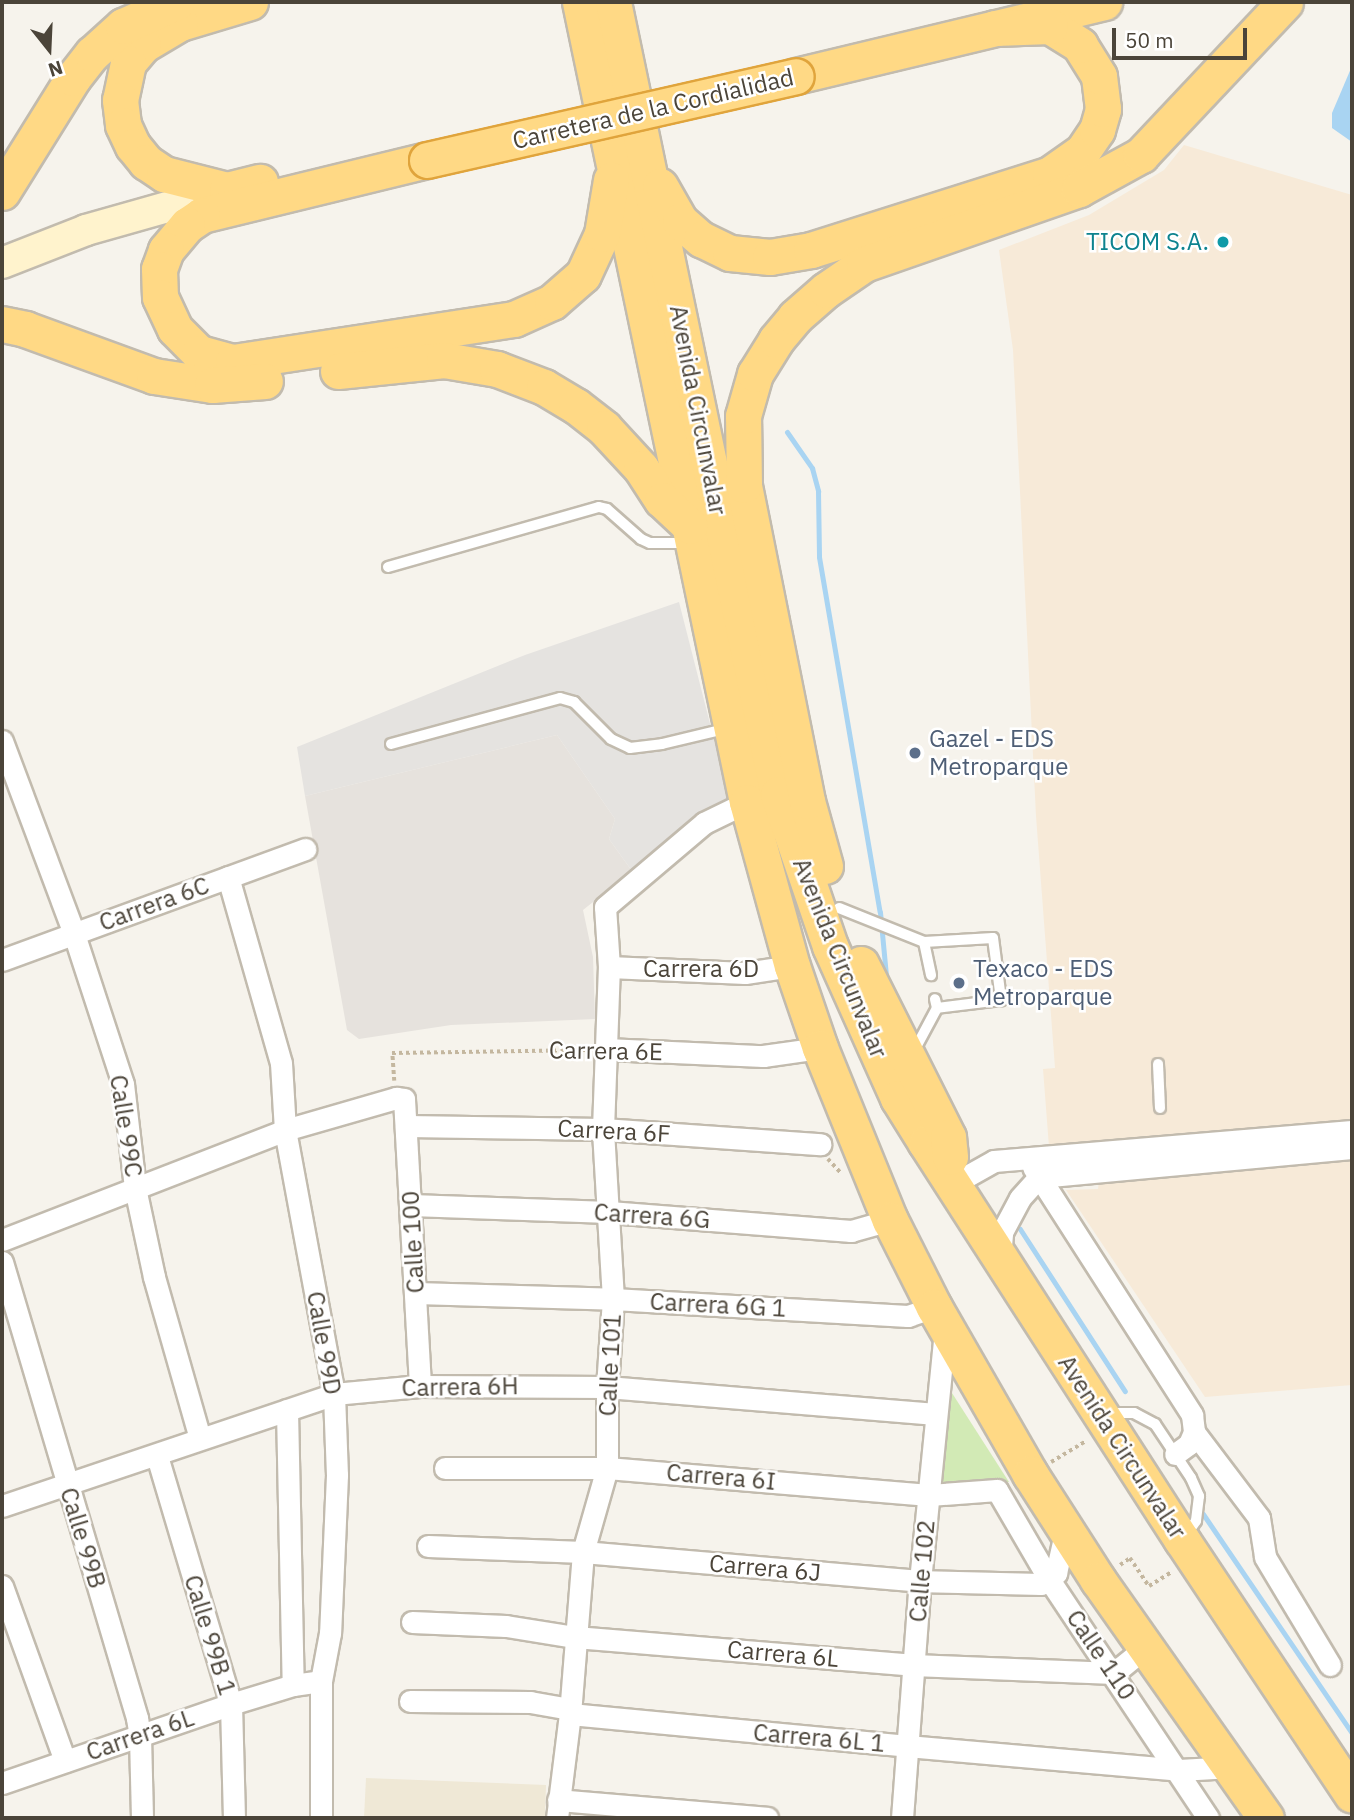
<!DOCTYPE html>
<html>
<head>
<meta charset="utf-8">
<style>
	body { margin:0 }
	#map { position:relative; width:1354px; height:1820px; overflow:hidden; background:#f6f3ec; font-family:"IBM Plex Sans",sans-serif }
	div>[style] { position:absolute }
	[style*='--x'] { left:calc(var(--x)*1px); top:calc(var(--y)*1px); width:calc(var(--w)*1px); rotate:calc(var(--a)*1deg) }
	.commercial>* { inset:0; background:#f7ead8 }
	.industrial>* { inset:0; background:#e6e2dd }
	.education>* { inset:0; background:#efe8d6 }
	.green>* { inset:0; background:#d2eab5 }
	.parking>* { inset:0; background:#e5e3e0 }
	.water>* { inset:0; background:#a9d4f2 }
	.stream>* { height:5px; margin:-2.5px; padding:0 2.5px; transform-origin:2.5px; border-radius:2.5px; background:#a9d4f2 }
	.path>* { height:3.5px; margin-top:-1.75px; transform-origin:0; background:repeating-linear-gradient(90deg,#c4b79f 0 3.5px,transparent 0 7px) }
	.roads { filter:drop-shadow(2px 0 #c2bbae) drop-shadow(-2px 0 #c2bbae) drop-shadow(0 2px #c2bbae) drop-shadow(0 -2px #c2bbae) }
	.service>* { height:10px; margin:-5px; padding:0 5px; transform-origin:5px; border-radius:5px; background:#fff }
	.minor>* { height:21px; margin:-10.5px; padding:0 10.5px; transform-origin:10.5px; border-radius:10.5px; background:#fff }
	.secondary>* { height:30px; margin:-15px; padding:0 15px; transform-origin:15px; border-radius:15px; background:#fff3cd }
	.trunk>* { height:35px; margin:-17.5px; padding:0 17.5px; transform-origin:17.5px; border-radius:17.5px; background:#ffd985 }
	.bridges { filter:drop-shadow(2px 0 #e0a43c) drop-shadow(-2px 0 #e0a43c) drop-shadow(0 2px #e0a43c) drop-shadow(0 -2px #e0a43c) }
	.trunk-bridge>* { height:35px; margin:-17.5px; padding:0 17.5px; transform-origin:17.5px; border-radius:17.5px; background:#ffd985 }
	.dots>* { width:19px; height:19px; translate:-50% -50%; box-sizing:border-box; border:4px solid #fff; border-radius:50% }
	span { translate:-50% -50%; white-space:nowrap; text-align:center; line-height:1.15; -webkit-text-stroke:5px #fff; paint-order:stroke }
	.street-label { font-size:24px; color:#4b4439 }
	.culture-label { font-size:24px; color:#0d838f }
	.right { translate:-100% -50%; text-align:right }
	.service-label { font-size:24px; color:#4e5e75 }
	.left { translate:0 -50%; text-align:left }
	.frame { position:absolute; inset:0; border:4px solid #4b4439; pointer-events:none }
	.north { position:absolute; left:14px; top:14px; width:70px; height:70px; -webkit-text-stroke:5px #fff; paint-order:stroke; rotate:162deg; font-size:19px; font-weight:700; line-height:28px; text-align:center; color:#4b4439 }
	.north::after { content:''; display:block; margin:auto; width:24px; height:32px; background:#4b4439; clip-path:polygon(50% 0,100% 100%,50% 72%,0 100%) }
	.scale { position:absolute; left:1112px; top:28px; width:135px; height:32px; box-sizing:border-box; border:4px solid #4b4439; border-top:0; padding-left:9px; font-size:21px; line-height:24px; white-space:nowrap; color:#4b4439; -webkit-text-stroke:5px #fff; paint-order:stroke }
</style>
</head>
<body>
<div id="map">
	<div class="commercial">
		<i style="clip-path:polygon(1184px 145px,1352px 195px,1352px 1385px,1205px 1397px,1066px 1190px,1098px 1189px,1099px 1181px,1049px 1147px,1043px 1069px,1055px 1068px,1036px 816px,1013px 350px,999px 250px,1089px 215px,1164px 170px)"></i>
	</div>
	<div class="industrial">
		<i style="clip-path:polygon(557px 735px,615px 819px,609px 839px,632px 871px,583px 910px,593px 957px,595px 1019px,451px 1025px,359px 1039px,347px 1030px,305px 796px)"></i>
	</div>
	<div class="education">
		<i style="clip-path:polygon(366px 1778px,546px 1785px,545px 1818px,364px 1818px)"></i>
	</div>
	<div class="green">
		<i style="clip-path:polygon(943px 1379px,1009px 1482px,942px 1489px)"></i>
	</div>
	<div class="parking">
		<i style="clip-path:polygon(679px 602px,730px 802px,701px 813px,632px 871px,609px 839px,615px 819px,557px 735px,305px 796px,297px 747px,525px 655px)"></i>
	</div>
	<div class="water">
		<i style="clip-path:polygon(1352px 66px,1352px 142px,1332px 128px,1332px 113px)"></i>
	</div>
	<div class="stream">
		<i style="--x:787;--y:432;--w:44;--a:55.2"></i>
		<i style="--x:812;--y:468;--w:24;--a:75"></i>
		<i style="--x:818;--y:491;--w:66;--a:89.1"></i>
		<i style="--x:819;--y:557;--w:360;--a:80.3"></i>
		<i style="--x:880;--y:912;--w:64;--a:84.6"></i>
		<i style="--x:1020;--y:1229;--w:193;--a:57.1"></i>
		<i style="--x:1203;--y:1514;--w:265;--a:55.8"></i>
	</div>
	<div class="path">
		<i style="--x:394;--y:1081;--w:28;--a:-94"></i>
		<i style="--x:392;--y:1053;--w:195;--a:-0.9"></i>
		<i style="--x:828;--y:1159;--w:19;--a:47"></i>
		<i style="--x:1051;--y:1462;--w:41;--a:-31"></i>
		<i style="--x:1120;--y:1565;--w:12;--a:-35"></i>
		<i style="--x:1130;--y:1558;--w:34;--a:56"></i>
		<i style="--x:1149;--y:1586;--w:26;--a:-32"></i>
	</div>
	<div class="roads">
		<div class="service">
			<i style="--x:388;--y:567;--w:219;--a:-15.9"></i>
			<i style="--x:599;--y:507;--w:8;--a:14"></i>
			<i style="--x:607;--y:509;--w:45;--a:41.4"></i>
			<i style="--x:641;--y:539;--w:10;--a:24"></i>
			<i style="--x:650;--y:543;--w:36;--a:0"></i>
			<i style="--x:391;--y:744;--w:175;--a:-15.2"></i>
			<i style="--x:560;--y:698;--w:15;--a:16"></i>
			<i style="--x:574;--y:702;--w:52;--a:45"></i>
			<i style="--x:611;--y:739;--w:21;--a:25"></i>
			<i style="--x:630;--y:748;--w:32;--a:-7"></i>
			<i style="--x:662;--y:744;--w:65;--a:-13.4"></i>
			<i style="--x:839;--y:908;--w:92;--a:21.8"></i>
			<i style="--x:924;--y:942;--w:34;--a:78"></i>
			<i style="--x:924;--y:942;--w:69;--a:-3.3"></i>
			<i style="--x:993;--y:938;--w:63;--a:82.6"></i>
			<i style="--x:1001;--y:1000;--w:64;--a:172.9"></i>
			<i style="--x:914;--y:1051;--w:49;--a:-61.9"></i>
			<i style="--x:937;--y:1008;--w:9;--a:-103"></i>
			<i style="--x:1158;--y:1064;--w:44;--a:87.4"></i>
			<i style="--x:1109;--y:1413;--w:25;--a:0"></i>
			<i style="--x:1134;--y:1413;--w:24;--a:28"></i>
			<i style="--x:1155;--y:1424;--w:65;--a:56.3"></i>
			<i style="--x:1191;--y:1478;--w:20;--a:66"></i>
			<i style="--x:1199;--y:1496;--w:25;--a:97"></i>
			<i style="--x:1196;--y:1521;--w:17;--a:126"></i>
		</div>
		<div class="minor">
			<i style="--x:2;--y:741;--w:206;--a:69.5"></i>
			<i style="--x:74;--y:934;--w:158;--a:71.9"></i>
			<i style="--x:123;--y:1084;--w:105;--a:83.4"></i>
			<i style="--x:135;--y:1188;--w:91;--a:77.9"></i>
			<i style="--x:154;--y:1277;--w:167;--a:74.1"></i>
			<i style="--x:228;--y:877;--w:193;--a:74.1"></i>
			<i style="--x:281;--y:1063;--w:67;--a:86.6"></i>
			<i style="--x:285;--y:1130;--w:269;--a:79.5"></i>
			<i style="--x:334;--y:1394;--w:81;--a:87.9"></i>
			<i style="--x:337;--y:1475;--w:158;--a:92.5"></i>
			<i style="--x:330;--y:1633;--w:49;--a:100.6"></i>
			<i style="--x:321;--y:1681;--w:137;--a:90"></i>
			<i style="--x:2;--y:960;--w:323;--a:-20.1"></i>
			<i style="--x:609;--y:967;--w:136;--a:2.5"></i>
			<i style="--x:745;--y:973;--w:48;--a:-8.5"></i>
			<i style="--x:606;--y:1049;--w:157;--a:2.6"></i>
			<i style="--x:763;--y:1056;--w:58;--a:-8"></i>
			<i style="--x:407;--y:1126;--w:196;--a:0.9"></i>
			<i style="--x:603;--y:1129;--w:218;--a:4"></i>
			<i style="--x:1033;--y:1167;--w:295;--a:57.3"></i>
			<i style="--x:1192;--y:1415;--w:17;--a:83"></i>
			<i style="--x:1194;--y:1432;--w:13;--a:113"></i>
			<i style="--x:1189;--y:1444;--w:17;--a:144"></i>
			<i style="--x:953;--y:1184;--w:47;--a:-29.3"></i>
			<i style="--x:994;--y:1161;--w:359;--a:-4.8"></i>
			<i style="--x:411;--y:1205;--w:198;--a:2"></i>
			<i style="--x:609;--y:1212;--w:243;--a:4.5"></i>
			<i style="--x:851;--y:1231;--w:41;--a:-15.8"></i>
			<i style="--x:2;--y:1240;--w:304;--a:-21.2"></i>
			<i style="--x:285;--y:1130;--w:116;--a:-16.1"></i>
			<i style="--x:396;--y:1098;--w:8;--a:7"></i>
			<i style="--x:404;--y:1099;--w:287;--a:86.8"></i>
			<i style="--x:1000;--y:1257;--w:25;--a:-85"></i>
			<i style="--x:1002;--y:1232;--w:38;--a:-62"></i>
			<i style="--x:1020;--y:1198;--w:28;--a:-48"></i>
			<i style="--x:1039;--y:1177;--w:314;--a:-5.3"></i>
			<i style="--x:2;--y:1262;--w:476;--a:73.5"></i>
			<i style="--x:137;--y:1718;--w:18;--a:81"></i>
			<i style="--x:140;--y:1736;--w:82;--a:88.6"></i>
			<i style="--x:416;--y:1293;--w:197;--a:1.7"></i>
			<i style="--x:613;--y:1299;--w:295;--a:3.3"></i>
			<i style="--x:908;--y:1316;--w:28;--a:-19"></i>
			<i style="--x:287;--y:1410;--w:275;--a:88.8"></i>
			<i style="--x:1194;--y:1432;--w:108;--a:52.9"></i>
			<i style="--x:1259;--y:1518;--w:39;--a:81"></i>
			<i style="--x:1265;--y:1557;--w:126;--a:59"></i>
			<i style="--x:157;--y:1456;--w:259;--a:73.4"></i>
			<i style="--x:231;--y:1704;--w:114;--a:88.5"></i>
			<i style="--x:445;--y:1468;--w:162;--a:0"></i>
			<i style="--x:607;--y:1468;--w:323;--a:4.8"></i>
			<i style="--x:929;--y:1495;--w:68;--a:-4.2"></i>
			<i style="--x:997;--y:1490;--w:105;--a:59.8"></i>
			<i style="--x:1050;--y:1581;--w:285;--a:56.3"></i>
			<i style="--x:2;--y:1506;--w:350;--a:-18.6"></i>
			<i style="--x:334;--y:1394;--w:86;--a:-5.3"></i>
			<i style="--x:420;--y:1386;--w:187;--a:0.3"></i>
			<i style="--x:607;--y:1387;--w:330;--a:4.7"></i>
			<i style="--x:428;--y:1546;--w:155;--a:2.2"></i>
			<i style="--x:583;--y:1552;--w:338;--a:4.9"></i>
			<i style="--x:920;--y:1581;--w:121;--a:1.4"></i>
			<i style="--x:1041;--y:1584;--w:19;--a:-36"></i>
			<i style="--x:1056;--y:1573;--w:41;--a:-77.3"></i>
			<i style="--x:2;--y:1586;--w:186;--a:70.2"></i>
			<i style="--x:412;--y:1622;--w:94;--a:2.4"></i>
			<i style="--x:506;--y:1626;--w:70;--a:9.1"></i>
			<i style="--x:575;--y:1637;--w:339;--a:4.7"></i>
			<i style="--x:913;--y:1665;--w:201;--a:2.3"></i>
			<i style="--x:1114;--y:1673;--w:41;--a:-39.1"></i>
			<i style="--x:410;--y:1701;--w:120;--a:0.5"></i>
			<i style="--x:530;--y:1702;--w:36;--a:10"></i>
			<i style="--x:565;--y:1708;--w:8;--a:50"></i>
			<i style="--x:570;--y:1714;--w:339;--a:5.4"></i>
			<i style="--x:907;--y:1746;--w:273;--a:5"></i>
			<i style="--x:1179;--y:1770;--w:53;--a:-3.2"></i>
			<i style="--x:2;--y:1783;--w:242;--a:-19"></i>
			<i style="--x:231;--y:1704;--w:65;--a:-17"></i>
			<i style="--x:293;--y:1685;--w:28;--a:-8"></i>
			<i style="--x:558;--y:1800;--w:210;--a:4.9"></i>
			<i style="--x:557;--y:1818;--w:105;--a:-82.9"></i>
			<i style="--x:570;--y:1714;--w:163;--a:-85.4"></i>
			<i style="--x:583;--y:1552;--w:87;--a:-74.1"></i>
			<i style="--x:607;--y:1468;--w:81;--a:-90"></i>
			<i style="--x:607;--y:1387;--w:88;--a:-86.1"></i>
			<i style="--x:613;--y:1299;--w:170;--a:-93.4"></i>
			<i style="--x:603;--y:1129;--w:162;--a:-87.9"></i>
			<i style="--x:609;--y:967;--w:60;--a:-93.8"></i>
			<i style="--x:605;--y:907;--w:130;--a:-40.3"></i>
			<i style="--x:704;--y:823;--w:48;--a:-26"></i>
			<i style="--x:902;--y:1818;--w:238;--a:-85.7"></i>
			<i style="--x:920;--y:1581;--w:253;--a:-84.3"></i>
		</div>
		<div class="secondary">
			<i style="--x:2;--y:263;--w:90;--a:-21.4"></i>
			<i style="--x:86;--y:230;--w:147;--a:-15.8"></i>
		</div>
		<div class="trunk">
			<i style="--x:250;--y:2;--w:73;--a:163.3"></i>
			<i style="--x:180;--y:23;--w:43;--a:149.3"></i>
			<i style="--x:143;--y:45;--w:23;--a:130"></i>
			<i style="--x:128;--y:63;--w:38;--a:102"></i>
			<i style="--x:120;--y:100;--w:25;--a:83"></i>
			<i style="--x:123;--y:125;--w:23;--a:65"></i>
			<i style="--x:133;--y:146;--w:21;--a:51"></i>
			<i style="--x:146;--y:162;--w:22;--a:34"></i>
			<i style="--x:164;--y:174;--w:65;--a:14.3"></i>
			<i style="--x:227;--y:190;--w:34;--a:-14"></i>
			<i style="--x:580;--y:2;--w:817;--a:78.21"></i>
			<i style="--x:747;--y:802;--w:170;--a:74.7"></i>
			<i style="--x:792;--y:966;--w:87;--a:71.1"></i>
			<i style="--x:820;--y:1048;--w:186;--a:67.9"></i>
			<i style="--x:890;--y:1220;--w:97;--a:63.2"></i>
			<i style="--x:934;--y:1307;--w:193;--a:60.1"></i>
			<i style="--x:1030;--y:1474;--w:126;--a:57.3"></i>
			<i style="--x:1098;--y:1580;--w:291;--a:54.8"></i>
			<i style="--x:613;--y:2;--w:809;--a:78.23"></i>
			<i style="--x:778;--y:794;--w:161;--a:71.1"></i>
			<i style="--x:830;--y:946;--w:167;--a:65.9"></i>
			<i style="--x:898;--y:1098;--w:53;--a:58.1"></i>
			<i style="--x:926;--y:1143;--w:472;--a:57.2"></i>
			<i style="--x:1182;--y:1540;--w:306;--a:56.3"></i>
			<i style="--x:796;--y:76;--w:317;--a:-13.5"></i>
			<i style="--x:427;--y:160;--w:232;--a:166.3"></i>
			<i style="--x:202;--y:215;--w:18;--a:146"></i>
			<i style="--x:187;--y:225;--w:33;--a:130"></i>
			<i style="--x:166;--y:250;--w:20;--a:110"></i>
			<i style="--x:159;--y:269;--w:28;--a:88"></i>
			<i style="--x:160;--y:297;--w:35;--a:65"></i>
			<i style="--x:175;--y:329;--w:34;--a:45"></i>
			<i style="--x:199;--y:353;--w:35;--a:15"></i>
			<i style="--x:233;--y:362;--w:284;--a:-8.7"></i>
			<i style="--x:514;--y:319;--w:42;--a:-24.1"></i>
			<i style="--x:552;--y:302;--w:41;--a:-41.1"></i>
			<i style="--x:583;--y:275;--w:45;--a:-65.1"></i>
			<i style="--x:602;--y:234;--w:55;--a:-80.5"></i>
			<i style="--x:660;--y:186;--w:40;--a:60.3"></i>
			<i style="--x:680;--y:221;--w:28;--a:41"></i>
			<i style="--x:701;--y:239;--w:32;--a:26"></i>
			<i style="--x:730;--y:253;--w:40;--a:5.7"></i>
			<i style="--x:770;--y:257;--w:42;--a:-9.7"></i>
			<i style="--x:811;--y:250;--w:251;--a:-17.6"></i>
			<i style="--x:1050;--y:174;--w:39;--a:-35"></i>
			<i style="--x:1082;--y:152;--w:27;--a:-56"></i>
			<i style="--x:1097;--y:130;--w:22;--a:-74"></i>
			<i style="--x:1103;--y:109;--w:33;--a:-97"></i>
			<i style="--x:1099;--y:76;--w:36;--a:-122"></i>
			<i style="--x:1080;--y:45;--w:36;--a:-148"></i>
			<i style="--x:1050;--y:26;--w:55;--a:177.9"></i>
			<i style="--x:2;--y:192;--w:134;--a:-58.1"></i>
			<i style="--x:73;--y:78;--w:31;--a:-52"></i>
			<i style="--x:92;--y:54;--w:42;--a:-42.1"></i>
			<i style="--x:123;--y:26;--w:59;--a:-24"></i>
			<i style="--x:2;--y:324;--w:24;--a:12"></i>
			<i style="--x:25;--y:329;--w:137;--a:20"></i>
			<i style="--x:154;--y:376;--w:59;--a:8.8"></i>
			<i style="--x:212;--y:385;--w:53;--a:-4.3"></i>
			<i style="--x:338;--y:371;--w:107;--a:-5.9"></i>
			<i style="--x:444;--y:360;--w:54;--a:9.6"></i>
			<i style="--x:497;--y:369;--w:50;--a:21"></i>
			<i style="--x:544;--y:387;--w:37;--a:31"></i>
			<i style="--x:576;--y:406;--w:36;--a:38"></i>
			<i style="--x:604;--y:428;--w:54;--a:47.2"></i>
			<i style="--x:641;--y:468;--w:38;--a:57"></i>
			<i style="--x:662;--y:500;--w:38;--a:43"></i>
			<i style="--x:825;--y:866;--w:67;--a:-105.5"></i>
			<i style="--x:807;--y:801;--w:322;--a:-101.3"></i>
			<i style="--x:744;--y:485;--w:69;--a:-90.8"></i>
			<i style="--x:743;--y:416;--w:44;--a:-74.1"></i>
			<i style="--x:755;--y:374;--w:40;--a:-58"></i>
			<i style="--x:776;--y:340;--w:30;--a:-50"></i>
			<i style="--x:795;--y:317;--w:41;--a:-41.1"></i>
			<i style="--x:826;--y:290;--w:46;--a:-34.4"></i>
			<i style="--x:864;--y:264;--w:228;--a:-19.2"></i>
			<i style="--x:1079;--y:189;--w:71;--a:-28.7"></i>
			<i style="--x:1141;--y:155;--w:210;--a:-46.7"></i>
			<i style="--x:861;--y:964;--w:194;--a:63.3"></i>
			<i style="--x:948;--y:1137;--w:20;--a:84"></i>
		</div>
	</div>
	<div class="bridges">
		<div class="trunk-bridge">
			<i style="--x:427;--y:160;--w:378;--a:-12.8"></i>
		</div>
	</div>
	<div class="dots">
		<i style="left:1223px;top:242px;background:#0f9aa8"></i>
		<i style="left:915px;top:753px;background:#5c6f8a"></i>
		<i style="left:959px;top:983px;background:#5c6f8a"></i>
	</div>
	<div class="street-label">
		<span style="left:653px;top:109px;rotate:-13deg">Carretera de la Cordialidad</span>
		<span style="left:698px;top:410px;rotate:79deg">Avenida Circunvalar</span>
		<span style="left:154px;top:904px;rotate:-20deg">Carrera 6C</span>
		<span style="left:840px;top:958px;rotate:68deg">Avenida Circunvalar</span>
		<span style="left:701px;top:969px">Carrera 6D</span>
		<span style="left:606px;top:1051px;rotate:1deg">Carrera 6E</span>
		<span style="left:126px;top:1126px;rotate:81deg">Calle 99C</span>
		<span style="left:614px;top:1131px;rotate:3deg">Carrera 6F</span>
		<span style="left:652px;top:1216px;rotate:4deg">Carrera 6G</span>
		<span style="left:413px;top:1242px;rotate:-93deg">Calle 100</span>
		<span style="left:718px;top:1305px;rotate:3deg">Carrera 6G 1</span>
		<span style="left:324px;top:1343px;rotate:80deg">Calle 99D</span>
		<span style="left:610px;top:1365px;rotate:-87deg">Calle 101</span>
		<span style="left:460px;top:1387px;rotate:-1deg">Carrera 6H</span>
		<span style="left:1122px;top:1447px;rotate:57deg">Avenida Circunvalar</span>
		<span style="left:721px;top:1477px;rotate:5deg">Carrera 6I</span>
		<span style="left:83px;top:1538px;rotate:73deg">Calle 99B</span>
		<span style="left:765px;top:1568px;rotate:5deg">Carrera 6J</span>
		<span style="left:922px;top:1571px;rotate:-85deg">Calle 102</span>
		<span style="left:210px;top:1635px;rotate:73deg">Calle 99B 1</span>
		<span style="left:783px;top:1654px;rotate:5deg">Carrera 6L</span>
		<span style="left:1101px;top:1655px;rotate:56deg">Calle 110</span>
		<span style="left:140px;top:1735px;rotate:-19deg">Carrera 6L</span>
		<span style="left:819px;top:1738px;rotate:5deg">Carrera 6L 1</span>
	</div>
	<div class="culture-label">
		<span class="right" style="left:1209px;top:242px">TICOM S.A.</span>
	</div>
	<div class="service-label">
		<span class="left" style="left:929px;top:753px">Gazel - EDS<br>Metroparque</span>
		<span class="left" style="left:973px;top:983px">Texaco - EDS<br>Metroparque</span>
	</div>
	<div class="frame"></div>
	<div class="north">N</div>
	<div class="scale">50 m</div>
</div>
</body>
</html>
